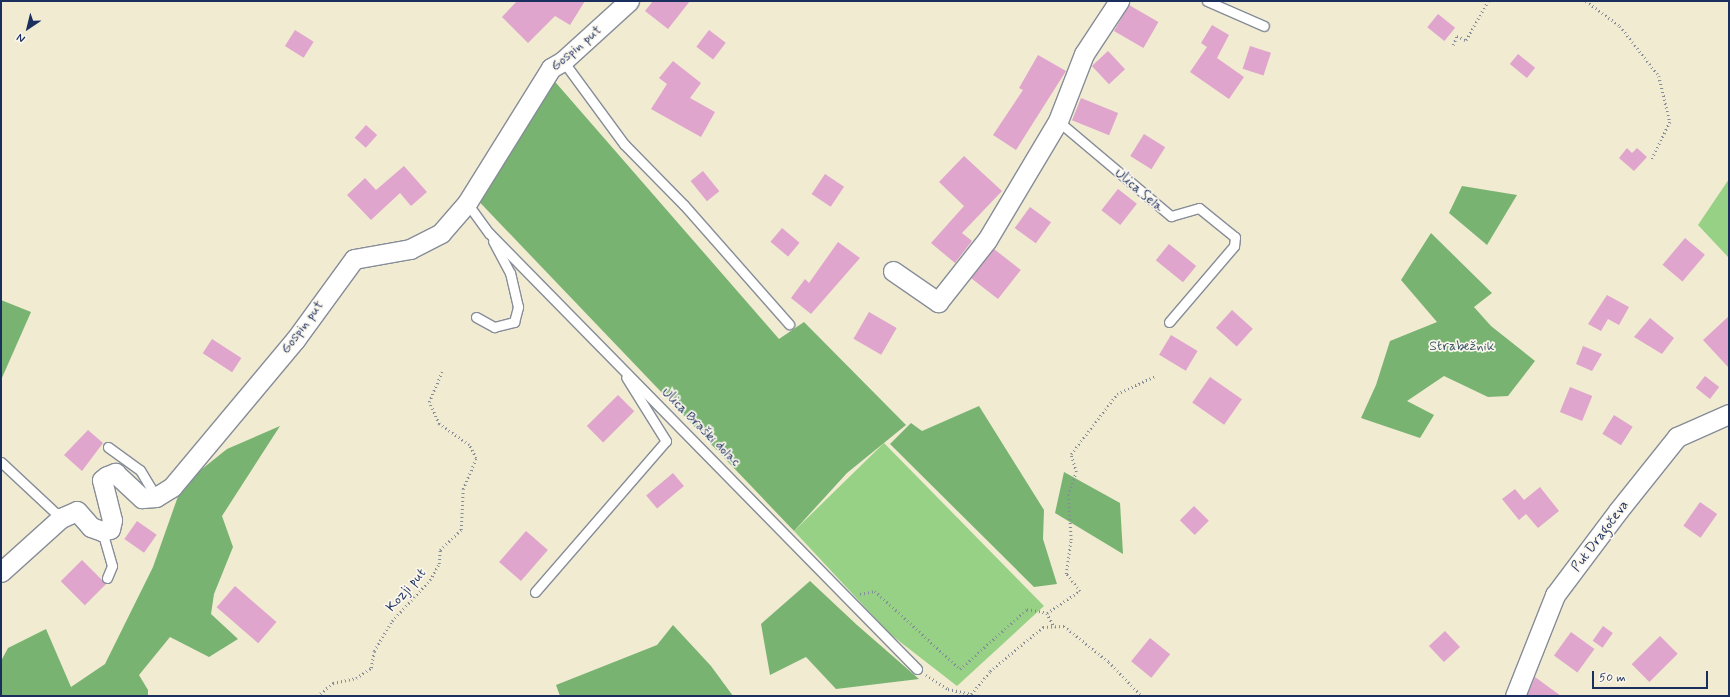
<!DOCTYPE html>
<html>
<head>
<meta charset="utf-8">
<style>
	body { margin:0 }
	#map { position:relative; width:1730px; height:697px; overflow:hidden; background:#f1ebd2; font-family:Mynerve,sans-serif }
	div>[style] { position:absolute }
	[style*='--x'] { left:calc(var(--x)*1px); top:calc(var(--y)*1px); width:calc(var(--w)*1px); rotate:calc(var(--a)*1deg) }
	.green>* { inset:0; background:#96d185 }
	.forest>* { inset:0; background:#78b372 }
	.building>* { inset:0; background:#dfa5cd; transform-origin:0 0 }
	.path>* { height:2.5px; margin-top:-1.25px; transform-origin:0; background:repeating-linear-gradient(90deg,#868d98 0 1px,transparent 0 4px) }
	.roads { filter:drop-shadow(1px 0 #868d98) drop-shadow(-1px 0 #868d98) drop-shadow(0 1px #868d98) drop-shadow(0 -1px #868d98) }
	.service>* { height:9px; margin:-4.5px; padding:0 4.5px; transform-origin:4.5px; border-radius:4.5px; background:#fff }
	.minor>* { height:19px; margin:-9.5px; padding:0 9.5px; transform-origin:9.5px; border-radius:9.5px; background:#fff }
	span { translate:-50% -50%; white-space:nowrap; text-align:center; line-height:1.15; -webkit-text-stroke:3.5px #fbf7ec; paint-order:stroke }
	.street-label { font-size:14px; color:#1b2f5e }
	.park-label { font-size:14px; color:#3a5868 }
	.frame { position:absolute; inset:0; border:2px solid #1b2f5e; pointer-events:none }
	.north { position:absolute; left:8px; top:8px; width:40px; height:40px; -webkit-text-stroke:3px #fbf7ec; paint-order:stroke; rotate:215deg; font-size:11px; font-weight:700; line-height:16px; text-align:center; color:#1b2f5e }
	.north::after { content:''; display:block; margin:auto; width:14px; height:18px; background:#1b2f5e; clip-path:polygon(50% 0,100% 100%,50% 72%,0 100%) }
	.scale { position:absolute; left:1592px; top:671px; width:116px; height:18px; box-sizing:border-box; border:2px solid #1b2f5e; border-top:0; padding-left:5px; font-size:12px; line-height:14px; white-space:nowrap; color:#1b2f5e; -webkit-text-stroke:3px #fbf7ec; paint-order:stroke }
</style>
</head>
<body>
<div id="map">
	<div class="green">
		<i style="clip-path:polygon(1729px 179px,1729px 258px,1698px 225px)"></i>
		<i style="clip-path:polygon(884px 443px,1044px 606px,957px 686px,890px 634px,794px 531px)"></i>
	</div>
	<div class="forest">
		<i style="clip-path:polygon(550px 76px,779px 339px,804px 322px,906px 425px,847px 473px,794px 531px,469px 191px)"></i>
		<i style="clip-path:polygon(1462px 186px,1517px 195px,1487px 245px,1449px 213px)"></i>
		<i style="clip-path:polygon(1431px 233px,1492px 293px,1474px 307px,1491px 326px,1535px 361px,1508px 396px,1488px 397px,1444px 376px,1407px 401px,1434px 415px,1420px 438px,1361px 418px,1376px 385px,1390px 341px,1437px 322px,1401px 280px)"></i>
		<i style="clip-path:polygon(1px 300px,31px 312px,1px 380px)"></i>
		<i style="clip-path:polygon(979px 406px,1044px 510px,1043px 539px,1057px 584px,1034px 587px,890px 444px,911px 423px,922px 431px)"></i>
		<i style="clip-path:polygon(280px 426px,222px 516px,233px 547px,214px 594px,211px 614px,238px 639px,209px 657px,170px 637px,139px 675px,148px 690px,148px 696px,1px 696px,1px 661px,8px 648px,46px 629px,71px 687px,105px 664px,153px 567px,182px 485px,227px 449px)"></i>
		<i style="clip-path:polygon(1064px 472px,1120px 503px,1123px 554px,1055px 513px)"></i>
		<i style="clip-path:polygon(810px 581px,857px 625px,919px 679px,836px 689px,806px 657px,770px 675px,761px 624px)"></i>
		<i style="clip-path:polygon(673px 625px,711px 666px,733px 696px,560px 696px,556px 685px,657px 645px)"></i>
	</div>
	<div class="building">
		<i style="clip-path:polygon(517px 1px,585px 1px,570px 25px,555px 16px,528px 43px,502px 17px)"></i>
		<i style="clip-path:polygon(653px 1px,690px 1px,668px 29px,645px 11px)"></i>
		<i style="left:1129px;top:5px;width:34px;height:30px;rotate:30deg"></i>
		<i style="left:1438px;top:14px;width:22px;height:17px;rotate:39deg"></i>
		<i style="clip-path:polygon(1212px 25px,1229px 35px,1217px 58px,1244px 77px,1229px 99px,1190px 72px,1207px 47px,1201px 43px)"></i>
		<i style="left:295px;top:30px;width:22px;height:19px;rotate:32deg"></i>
		<i style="left:709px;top:30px;width:21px;height:21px;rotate:37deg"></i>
		<i style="left:1250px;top:46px;width:22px;height:24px;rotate:18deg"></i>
		<i style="left:1108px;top:51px;width:25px;height:22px;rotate:47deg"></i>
		<i style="left:1518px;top:54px;width:22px;height:13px;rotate:39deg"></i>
		<i style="clip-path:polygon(1038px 55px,1066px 71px,1016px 150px,993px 135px,1023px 90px,1019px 88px)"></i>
		<i style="clip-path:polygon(673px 61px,701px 83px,690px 98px,715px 112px,701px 137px,651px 109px,667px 84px,659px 78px)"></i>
		<i style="left:1081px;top:98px;width:40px;height:24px;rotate:22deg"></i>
		<i style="left:366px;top:125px;width:15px;height:17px;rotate:42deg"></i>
		<i style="left:1144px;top:134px;width:25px;height:26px;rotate:32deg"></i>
		<i style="clip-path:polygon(1627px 148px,1632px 153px,1637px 148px,1647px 157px,1634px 171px,1619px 158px)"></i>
		<i style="clip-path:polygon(964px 156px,1002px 191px,962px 233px,972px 241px,955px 263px,931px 243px,964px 206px,939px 182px)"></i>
		<i style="clip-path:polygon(404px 166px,427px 192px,411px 206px,400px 193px,371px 220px,347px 195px,365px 178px,376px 190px)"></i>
		<i style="left:703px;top:171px;width:26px;height:16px;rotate:51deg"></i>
		<i style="left:825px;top:174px;width:23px;height:24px;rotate:34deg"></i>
		<i style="left:1118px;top:189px;width:24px;height:27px;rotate:38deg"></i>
		<i style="left:1030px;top:207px;width:26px;height:26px;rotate:36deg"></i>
		<i style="left:782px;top:228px;width:23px;height:18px;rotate:40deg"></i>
		<i style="left:1685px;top:238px;width:26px;height:35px;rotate:40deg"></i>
		<i style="clip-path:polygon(838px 242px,860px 258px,811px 314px,791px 298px,805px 279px,809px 283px)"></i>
		<i style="left:1169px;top:244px;width:35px;height:21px;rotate:39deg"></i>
		<i style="left:994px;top:249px;width:34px;height:37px;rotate:38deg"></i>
		<i style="clip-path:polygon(1607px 295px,1629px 307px,1619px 325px,1608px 319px,1601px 331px,1588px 324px)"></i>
		<i style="left:1232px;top:310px;width:28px;height:24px;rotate:42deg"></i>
		<i style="left:869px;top:312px;width:32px;height:31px;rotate:30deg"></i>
		<i style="clip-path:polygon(1729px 316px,1729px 368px,1703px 340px)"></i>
		<i style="clip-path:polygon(1650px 318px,1674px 338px,1662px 354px,1634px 337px)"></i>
		<i style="left:1171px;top:335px;width:31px;height:23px;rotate:31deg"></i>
		<i style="left:212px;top:339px;width:35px;height:17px;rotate:33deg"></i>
		<i style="clip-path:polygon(1583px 346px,1602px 354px,1592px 371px,1576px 364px)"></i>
		<i style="left:1705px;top:376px;width:18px;height:15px;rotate:38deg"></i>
		<i style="left:1210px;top:377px;width:39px;height:31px;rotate:35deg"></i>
		<i style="left:1570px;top:387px;width:24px;height:27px;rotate:22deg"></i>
		<i style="left:618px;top:395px;width:23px;height:44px;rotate:45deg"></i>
		<i style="left:1614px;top:415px;width:22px;height:22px;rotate:32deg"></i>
		<i style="clip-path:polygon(88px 430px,103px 443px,82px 471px,64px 455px)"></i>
		<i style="left:673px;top:473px;width:17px;height:35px;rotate:50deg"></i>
		<i style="clip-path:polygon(1540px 487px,1559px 511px,1538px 528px,1526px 514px,1519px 520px,1502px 499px,1515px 489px,1524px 500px)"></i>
		<i style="left:1700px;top:502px;width:21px;height:29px;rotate:35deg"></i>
		<i style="left:1194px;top:506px;width:21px;height:20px;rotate:45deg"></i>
		<i style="left:137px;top:521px;width:24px;height:22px;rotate:35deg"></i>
		<i style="left:526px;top:531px;width:29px;height:41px;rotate:41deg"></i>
		<i style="left:82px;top:560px;width:34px;height:30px;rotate:45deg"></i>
		<i style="left:235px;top:586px;width:55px;height:28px;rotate:41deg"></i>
		<i style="left:1603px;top:626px;width:12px;height:18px;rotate:35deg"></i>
		<i style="left:1445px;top:631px;width:22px;height:22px;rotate:47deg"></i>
		<i style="left:1571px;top:632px;width:29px;height:29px;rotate:36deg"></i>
		<i style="left:1660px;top:636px;width:25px;height:40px;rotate:45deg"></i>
		<i style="left:1150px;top:638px;width:26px;height:30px;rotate:39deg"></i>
		<i style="clip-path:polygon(1535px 677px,1561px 696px,1527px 696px)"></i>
	</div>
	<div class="path">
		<i style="--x:1586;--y:1;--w:42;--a:36.3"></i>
		<i style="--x:1620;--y:26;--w:63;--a:52"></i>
		<i style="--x:1659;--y:76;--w:47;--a:76.6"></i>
		<i style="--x:1670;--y:122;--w:43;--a:116"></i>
		<i style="--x:1453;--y:45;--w:10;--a:-66"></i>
		<i style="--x:1457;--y:36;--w:10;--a:24"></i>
		<i style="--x:1466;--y:40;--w:45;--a:-60.6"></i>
		<i style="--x:860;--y:594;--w:15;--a:-11"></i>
		<i style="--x:875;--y:591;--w:115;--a:42.5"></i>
		<i style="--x:960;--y:669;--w:90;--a:-41.8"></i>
		<i style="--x:1027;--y:609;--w:20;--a:11"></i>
		<i style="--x:1047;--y:613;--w:16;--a:63"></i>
		<i style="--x:1047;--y:613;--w:40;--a:-34"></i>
		<i style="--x:1080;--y:591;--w:22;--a:-129"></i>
		<i style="--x:1066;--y:574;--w:34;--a:-82"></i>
		<i style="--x:1071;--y:540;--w:45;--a:-93.8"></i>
		<i style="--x:1068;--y:495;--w:24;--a:-71"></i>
		<i style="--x:1076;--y:472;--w:19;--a:-106"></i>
		<i style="--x:1071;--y:454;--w:76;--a:-52.5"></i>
		<i style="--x:1117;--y:394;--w:42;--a:-25.3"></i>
		<i style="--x:926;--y:675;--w:26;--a:32"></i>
		<i style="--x:948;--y:689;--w:24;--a:12"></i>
		<i style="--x:971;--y:694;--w:30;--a:-50"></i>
		<i style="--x:990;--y:671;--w:69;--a:-39.7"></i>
		<i style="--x:1043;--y:627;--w:21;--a:-3"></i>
		<i style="--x:1064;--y:626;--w:58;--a:38.7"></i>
		<i style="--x:1109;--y:662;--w:47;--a:45.9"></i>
		<i style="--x:317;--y:696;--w:21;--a:-39"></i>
		<i style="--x:333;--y:683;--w:24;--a:-12"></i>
		<i style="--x:356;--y:678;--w:18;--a:-34"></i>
		<i style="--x:371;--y:668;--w:17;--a:-80"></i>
		<i style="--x:374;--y:651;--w:35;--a:-59"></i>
		<i style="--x:392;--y:621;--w:56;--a:-47.2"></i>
		<i style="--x:430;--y:580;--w:18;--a:-61"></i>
		<i style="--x:439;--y:564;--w:14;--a:-86"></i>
		<i style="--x:440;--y:550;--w:29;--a:-44"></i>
		<i style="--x:461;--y:530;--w:41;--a:-87.2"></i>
		<i style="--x:463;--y:489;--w:34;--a:-67"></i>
		<i style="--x:476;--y:458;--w:15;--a:-118"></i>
		<i style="--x:469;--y:445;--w:37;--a:-145"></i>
		<i style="--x:439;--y:424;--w:24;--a:-114"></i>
		<i style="--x:429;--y:402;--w:34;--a:-67"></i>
	</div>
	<div class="roads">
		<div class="service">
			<i style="--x:1207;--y:1;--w:62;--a:23.7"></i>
			<i style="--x:563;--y:61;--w:103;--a:53.7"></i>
			<i style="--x:624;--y:144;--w:86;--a:45.5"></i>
			<i style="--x:684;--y:205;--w:159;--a:48.6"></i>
			<i style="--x:1058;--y:121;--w:148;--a:40.1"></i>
			<i style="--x:1171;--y:216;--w:29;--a:-16"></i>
			<i style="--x:1199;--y:208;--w:46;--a:38.9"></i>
			<i style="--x:1235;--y:237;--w:9;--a:96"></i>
			<i style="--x:1234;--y:246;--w:100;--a:130.5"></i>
			<i style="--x:467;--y:203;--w:37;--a:54"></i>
			<i style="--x:489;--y:233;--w:611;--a:45.53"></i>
			<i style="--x:476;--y:317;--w:21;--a:29"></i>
			<i style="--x:494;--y:327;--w:21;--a:-14"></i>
			<i style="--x:514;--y:322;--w:16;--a:-75"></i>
			<i style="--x:518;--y:307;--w:35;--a:-103"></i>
			<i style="--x:510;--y:273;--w:36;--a:-118"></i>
			<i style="--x:108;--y:447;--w:39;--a:36"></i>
			<i style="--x:140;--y:470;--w:31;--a:59"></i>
			<i style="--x:1;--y:462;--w:82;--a:43"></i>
			<i style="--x:102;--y:531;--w:36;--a:74"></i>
			<i style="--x:112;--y:566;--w:13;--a:113"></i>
			<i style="--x:535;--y:592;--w:200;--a:-49.1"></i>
			<i style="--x:666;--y:441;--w:75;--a:-122"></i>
		</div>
		<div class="minor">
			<i style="--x:893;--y:271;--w:55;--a:34.6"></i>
			<i style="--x:938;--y:302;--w:79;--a:-51.7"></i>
			<i style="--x:987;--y:240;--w:139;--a:-59.2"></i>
			<i style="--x:1058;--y:121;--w:72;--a:-68.8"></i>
			<i style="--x:1084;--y:54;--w:64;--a:-56.6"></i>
			<i style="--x:1;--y:572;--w:81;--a:-42"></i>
			<i style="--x:61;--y:518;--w:17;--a:-24"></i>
			<i style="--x:77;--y:511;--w:21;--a:49"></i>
			<i style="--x:91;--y:527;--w:12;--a:20"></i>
			<i style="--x:102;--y:531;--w:8;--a:-14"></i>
			<i style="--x:110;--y:529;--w:9;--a:-77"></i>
			<i style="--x:112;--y:520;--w:41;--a:-104"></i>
			<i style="--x:102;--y:480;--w:6;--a:-39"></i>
			<i style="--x:107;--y:476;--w:9;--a:-21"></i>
			<i style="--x:115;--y:473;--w:37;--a:43"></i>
			<i style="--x:142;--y:498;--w:14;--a:-4"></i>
			<i style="--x:156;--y:497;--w:19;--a:-32"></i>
			<i style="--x:172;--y:487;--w:192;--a:-50.1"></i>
			<i style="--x:295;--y:340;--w:100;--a:-53.9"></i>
			<i style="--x:354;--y:259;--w:57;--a:-10.1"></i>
			<i style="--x:410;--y:249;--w:35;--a:-27"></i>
			<i style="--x:441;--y:233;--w:40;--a:-49"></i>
			<i style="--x:467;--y:203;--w:159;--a:-58.1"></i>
			<i style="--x:551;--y:68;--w:14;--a:-30"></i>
			<i style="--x:563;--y:61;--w:89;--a:-42.3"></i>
			<i style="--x:1515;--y:696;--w:109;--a:-68.4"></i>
			<i style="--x:1555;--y:595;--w:105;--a:-53.1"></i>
			<i style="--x:1618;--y:511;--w:95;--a:-51.4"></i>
			<i style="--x:1677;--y:437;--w:57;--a:-23.9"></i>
		</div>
	</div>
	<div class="street-label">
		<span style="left:576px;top:48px;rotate:-41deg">Gospin put</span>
		<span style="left:1139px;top:190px;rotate:40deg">Ulica Sela</span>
		<span style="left:302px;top:327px;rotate:-54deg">Gospin put</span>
		<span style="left:701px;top:427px;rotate:45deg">Ulica Braški dolac</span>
		<span style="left:1600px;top:536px;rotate:-53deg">Put Dragočeva</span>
		<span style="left:406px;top:590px;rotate:-49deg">Kozji put</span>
	</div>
	<div class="park-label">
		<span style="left:1462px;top:346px">Strabežnik</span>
	</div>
	<div class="frame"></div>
	<div class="north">N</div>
	<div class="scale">50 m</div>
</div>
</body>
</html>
